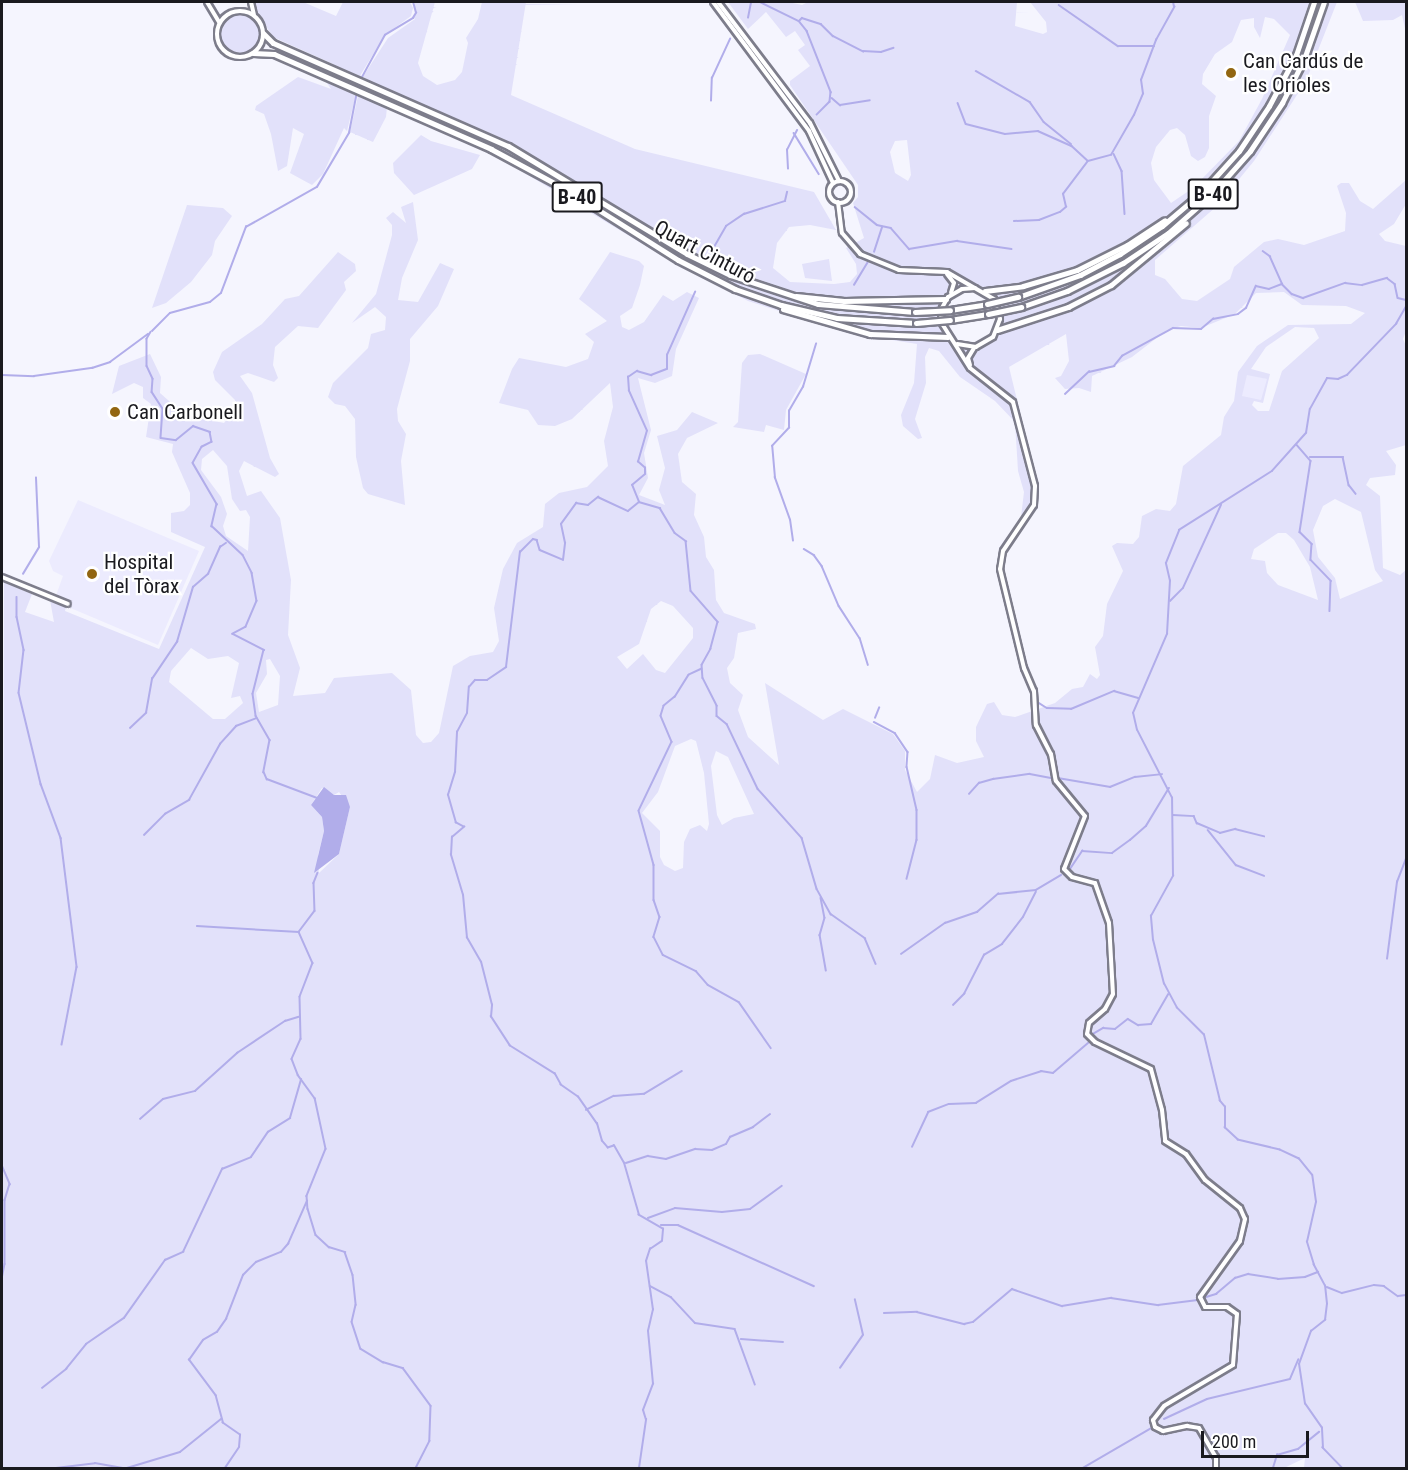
<!DOCTYPE html>
<html>
<head>
<meta charset="utf-8">
<style>
	body { margin:0 }
	#map { position:relative; width:1408px; height:1470px; overflow:hidden; background:#f5f5fe; font-family:"Roboto Condensed",sans-serif }
	div>[style] { position:absolute }
	[style*='--x'] { left:calc(var(--x)*1px); top:calc(var(--y)*1px); width:calc(var(--w)*1px); rotate:calc(var(--a)*1deg) }
	.built>* { inset:0; background:#ecebfe; transform-origin:0 0 }
	.green>* { inset:0; background:#e2e1fa }
	.round { border-radius:50% }
	.water>* { inset:0; background:#b1adea }
	.stream>* { height:1.5px; margin:-0.75px; padding:0 0.75px; transform-origin:0.75px; border-radius:0.75px; background:#b1adea }
	.roads { filter:drop-shadow(2px 0 #7d7d8b) drop-shadow(-2px 0 #7d7d8b) drop-shadow(0 2px #7d7d8b) drop-shadow(0 -2px #7d7d8b) }
	.secondary>* { height:4px; margin:-2px; padding:0 2px; transform-origin:2px; border-radius:2px; background:#fff }
	.secondary>.ring { margin:-2px; padding:0; box-sizing:content-box; background:none; border:4px solid #fff; border-radius:50% }
	.highway>* { height:5px; margin:-2.5px; padding:0 2.5px; transform-origin:2.5px; border-radius:2.5px; background:#fff }
	.bridges { filter:drop-shadow(2px 0 #7d7d8b) drop-shadow(-2px 0 #7d7d8b) drop-shadow(0 2px #7d7d8b) drop-shadow(0 -2px #7d7d8b) }
	.highway-bridge>* { height:5px; margin:-2.5px; padding:0 2.5px; transform-origin:2.5px; border-radius:2.5px; background:#fff }
	.dots>* { width:16px; height:16px; translate:-50% -50%; box-sizing:border-box; border:3px solid #fff; border-radius:50% }
	span { translate:-50% -50%; white-space:nowrap; text-align:center; line-height:1.15; -webkit-text-stroke:4.5px #fff; paint-order:stroke }
	.shield-label span { padding:2px 4px; background:#fff; border:2px solid; border-radius:4px; -webkit-text-stroke-width:0 }
	.shield-label { font-size:20px; color:#1a1a1f; font-weight:700 }
	.poi-label { font-size:21px; color:#1a1a1f }
	.left { translate:0 -50%; text-align:left }
	.street-label { font-size:21px; color:#1a1a1f }
	.frame { position:absolute; inset:0; border:3px solid #1a1a1f; pointer-events:none }
	.scale { position:absolute; left:1201px; top:1431px; width:108px; height:27px; box-sizing:border-box; border:3px solid #1a1a1f; border-top:0; padding-left:8px; font-size:18px; line-height:21px; white-space:nowrap; color:#1a1a1f; -webkit-text-stroke:4px #fff; paint-order:stroke }
</style>
</head>
<body>
<div id="map">
	<div class="built">
		<i style="left:1247px;top:374px;width:21px;height:23px;rotate:14deg"></i>
		<i style="clip-path:polygon(78px 500px,199px 551px,158px 645px,54px 601px,63px 576px,53px 571px,49px 561px)"></i>
	</div>
	<div class="green">
		<i style="clip-path:polygon(255px 2px,303px 2px,336px 16px,343px 2px,410px 2px,413px 8px,411px 16px,385px 35px,361px 74px,347px 131px,344px 128px,323px 174px,312px 185px,290px 173px,304px 134px,293px 128px,287px 166px,278px 171px,271px 134px,264px 114px,255px 110px,256px 106px,298px 77px,331px 89px,325px 80px,333px 64px,273px 37px,257px 12px)"></i>
		<i style="clip-path:polygon(evenodd,415px 2px,435px 2px,418px 63px,423px 76px,437px 85px,455px 80px,462px 72px,468px 43px,466px 38px,478px 19px,482px 2px,526px 2px,511px 95px,635px 149px,814px 192px,836px 230px,810px 225px,789px 227px,777px 243px,773px 268px,790px 282px,834px 284px,850px 282px,857px 274px,856px 264px,846px 248px,864px 238px,853px 203px,858px 197px,858px 185px,790px 85px,790px 81px,810px 66px,798px 50px,805px 45px,795px 31px,786px 37px,766px 12px,748px 29px,728px 2px,788px 2px,802px 5px,808px 2px,1017px 2px,1015px 26px,1043px 34px,1047px 32px,1046px 22px,1030px 2px,1337px 2px,1306px 81px,1254px 161px,1217px 206px,1155px 260px,1155px 275px,1165px 279px,1182px 299px,1197px 301px,1230px 279px,1234px 267px,1264px 242px,1278px 239px,1304px 245px,1345px 231px,1346px 213px,1337px 186px,1341px 183px,1349px 183px,1360px 201px,1373px 209px,1406px 180px,1406px 204px,1394px 224px,1379px 234px,1385px 241px,1406px 246px,1406px 331px,1403px 339px,1406px 346px,1406px 445px,1386px 451px,1396px 465px,1395px 475px,1370px 478px,1366px 485px,1380px 496px,1383px 568px,1400px 575px,1406px 570px,1406px 1468px,1304px 1468px,1305px 1458px,1284px 1468px,2px 1468px,4px 582px,32px 594px,25px 612px,54px 622px,50px 600px,66px 607px,65px 611px,159px 649px,205px 547px,171px 532px,171px 513px,184px 511px,190px 505px,190px 493px,172px 452px,173px 444px,146px 437px,151px 404px,143px 398px,143px 387px,134px 383px,112px 394px,119px 366px,150px 354px,161px 377px,160px 393px,185px 415px,224px 423px,237px 407px,236px 401px,215px 380px,213px 372px,222px 352px,262px 324px,285px 299px,299px 296px,338px 252px,355px 264px,356px 271px,344px 282px,346px 290px,318px 328px,298px 326px,275px 347px,273px 365px,278px 378px,274px 382px,248px 373px,240px 376px,252px 393px,270px 458px,279px 474px,275px 477px,244px 461px,239px 471px,247px 496px,261px 491px,280px 518px,291px 580px,288px 635px,300px 668px,293px 696px,325px 693px,334px 678px,392px 673px,411px 690px,416px 735px,423px 743px,431px 742px,439px 733px,453px 666px,470px 656px,493px 652px,499px 641px,494px 608px,503px 569px,517px 543px,543px 527px,545px 504px,559px 493px,587px 487px,608px 466px,604px 441px,613px 407px,610px 383px,572px 419px,555px 426px,538px 425px,528px 410px,499px 403px,512px 369px,519px 358px,566px 367px,588px 359px,594px 342px,585px 334px,607px 321px,579px 299px,610px 252px,639px 261px,644px 266px,640px 285px,632px 308px,620px 316px,622px 327px,629px 330px,644px 322px,663px 295px,673px 301px,687px 292px,699px 298px,676px 349px,672px 376px,655px 383px,638px 378px,651px 430px,644px 453px,648px 478px,639px 495px,665px 505px,659px 490px,665px 468px,657px 436px,677px 430px,692px 412px,718px 423px,687px 438px,678px 454px,682px 482px,696px 494px,694px 515px,704px 537px,706px 557px,714px 570px,716px 600px,724px 613px,755px 624px,756px 629px,738px 633px,734px 658px,727px 668px,730px 683px,743px 695px,738px 710px,748px 737px,779px 765px,765px 683px,823px 720px,843px 709px,893px 734px,905px 751px,905px 770px,917px 792px,930px 779px,935px 755px,957px 763px,984px 757px,976px 741px,976px 727px,987px 704px,994px 702px,1002px 715px,1015px 717px,1055px 703px,1072px 689px,1083px 687px,1090px 674px,1097px 679px,1100px 675px,1095px 647px,1103px 636px,1107px 604px,1123px 571px,1112px 546px,1117px 543px,1133px 544px,1139px 537px,1142px 516px,1156px 509px,1170px 511px,1176px 504px,1183px 466px,1221px 435px,1224px 417px,1234px 401px,1238px 372px,1257px 346px,1288px 325px,1351px 324px,1365px 313px,1346px 306px,1302px 305px,1284px 292px,1256px 293px,1235px 314px,1201px 328px,1181px 326px,1167px 330px,1132px 357px,1092px 376px,1091px 392px,1079px 388px,1065px 389px,1055px 378px,1061px 376px,1069px 361px,1066px 334px,1009px 367px,1039px 490px,1036px 507px,1006px 552px,999px 548px,1021px 517px,1024px 492px,1018px 471px,1015px 422px,995px 401px,960px 377px,939px 351px,929px 348px,925px 357px,926px 383px,915px 419px,922px 438px,918px 439px,903px 426px,901px 415px,914px 383px,917px 344px,848px 333px,748px 301px,661px 255px,503px 160px,387px 107px,386px 117px,373px 142px,350px 132px,362px 78px,388px 38px,415px 19px,415px 2px,1265px 17px,1274px 19px,1290px 35px,1262px 99px,1239px 141px,1193px 188px,1171px 203px,1154px 180px,1151px 163px,1156px 147px,1170px 130px,1177px 128px,1185px 135px,1191px 156px,1198px 161px,1205px 157px,1209px 148px,1209px 116px,1216px 96px,1202px 84px,1203px 74px,1215px 54px,1232px 42px,1241px 20px,1254px 18px,1254px 27px,1260px 38px,1265px 17px,415px 2px,907px 140px,911px 175px,908px 181px,895px 173px,890px 152px,895px 141px,907px 140px,415px 2px,963px 291px,978px 291px,989px 297px,998px 316px,994px 331px,978px 344px,957px 341px,944px 325px,946px 304px,963px 291px,415px 2px,1295px 327px,1314px 328px,1319px 338px,1282px 371px,1269px 411px,1258px 411px,1252px 405px,1254px 401px,1263px 403px,1270px 374px,1251px 369px,1266px 347px,1295px 327px,415px 2px,1247px 375px,1267px 379px,1261px 400px,1242px 396px,1247px 375px,415px 2px,213px 450px,227px 466px,232px 499px,240px 511px,246px 510px,250px 517px,248px 551px,226px 536px,223px 526px,227px 514px,221px 497px,201px 470px,202px 459px,213px 450px,415px 2px,1335px 499px,1361px 512px,1375px 570px,1383px 581px,1340px 599px,1335px 578px,1318px 557px,1313px 530px,1323px 506px,1335px 499px,415px 2px,1278px 533px,1286px 533px,1294px 540px,1310px 567px,1318px 600px,1278px 585px,1267px 573px,1265px 561px,1251px 559px,1254px 549px,1278px 533px,415px 2px,661px 601px,673px 606px,693px 628px,693px 638px,665px 673px,656px 670px,643px 654px,627px 669px,617px 657px,639px 644px,651px 609px,661px 601px,415px 2px,191px 648px,208px 659px,228px 656px,239px 663px,231px 698px,240px 696px,243px 703px,225px 719px,213px 719px,169px 682px,171px 671px,191px 648px,415px 2px,270px 659px,280px 676px,278px 705px,259px 712px,256px 693px,267px 674px,266px 660px,270px 659px,415px 2px,691px 739px,696px 741px,704px 773px,709px 824px,707px 831px,700px 825px,690px 829px,684px 842px,683px 868px,675px 871px,664px 865px,660px 857px,660px 831px,642px 813px,658px 792px,675px 746px,691px 739px,415px 2px,716px 751px,728px 757px,754px 814px,734px 818px,722px 825px,717px 815px,711px 766px,716px 751px,415px 2px,322px 788px,334px 795px,339px 792px,350px 807px,339px 854px,319px 873px,318px 855px,324px 831px,322px 817px,311px 805px,322px 788px)"></i>
		<i style="clip-path:polygon(1355px 2px,1406px 2px,1406px 33px,1402px 15px,1393px 20px,1363px 21px)"></i>
		<i class="round" style="left:220px;top:13px;width:40px;height:40px"></i>
		<i style="clip-path:polygon(421px 135px,431px 141px,480px 155px,472px 169px,414px 195px,394px 173px,393px 163px)"></i>
		<i style="clip-path:polygon(413px 202px,418px 240px,402px 278px,398px 300px,418px 302px,440px 263px,454px 269px,438px 306px,410px 339px,410px 361px,397px 409px,398px 421px,406px 434px,401px 461px,405px 505px,368px 494px,363px 488px,356px 457px,355px 419px,345px 406px,335px 404px,328px 397px,333px 383px,368px 348px,371px 334px,385px 330px,386px 317px,375px 307px,352px 323px,376px 294px,392px 235px,392px 225px,386px 218px,393px 212px,406px 223px,401px 207px)"></i>
		<i style="clip-path:polygon(187px 205px,223px 208px,232px 216px,215px 241px,212px 255px,191px 282px,166px 303px,152px 308px)"></i>
		<i style="clip-path:polygon(829px 259px,832px 281px,805px 278px,802px 264px)"></i>
		<i style="clip-path:polygon(760px 354px,806px 374px,786px 410px,784px 430px,766px 425px,764px 432px,733px 427px,738px 422px,742px 363px,748px 355px)"></i>
	</div>
	<div class="water">
		<i style="clip-path:polygon(324px 787px,334px 795px,346px 795px,350px 807px,339px 854px,314px 873px,324px 831px,322px 817px,311px 805px)"></i>
	</div>
	<div class="stream">
		<i style="--x:760;--y:2;--w:43;--a:26"></i>
		<i style="--x:799;--y:21;--w:13;--a:51"></i>
		<i style="--x:807;--y:31;--w:66;--a:68.5"></i>
		<i style="--x:831;--y:92;--w:10;--a:96"></i>
		<i style="--x:830;--y:102;--w:18;--a:135"></i>
		<i style="--x:1059;--y:5;--w:72;--a:34.8"></i>
		<i style="--x:1118;--y:46;--w:36;--a:0"></i>
		<i style="--x:748;--y:18;--w:16;--a:-79"></i>
		<i style="--x:799;--y:21;--w:4;--a:-45"></i>
		<i style="--x:802;--y:18;--w:20;--a:18"></i>
		<i style="--x:821;--y:24;--w:17;--a:45"></i>
		<i style="--x:833;--y:36;--w:34;--a:27"></i>
		<i style="--x:863;--y:51;--w:18;--a:3"></i>
		<i style="--x:881;--y:52;--w:13;--a:-18"></i>
		<i style="--x:976;--y:71;--w:62;--a:29.9"></i>
		<i style="--x:1030;--y:102;--w:24;--a:55"></i>
		<i style="--x:1044;--y:122;--w:35;--a:39"></i>
		<i style="--x:361;--y:79;--w:50;--a:-61.4"></i>
		<i style="--x:385;--y:35;--w:33;--a:-31"></i>
		<i style="--x:413;--y:18;--w:6;--a:-59"></i>
		<i style="--x:416;--y:13;--w:11;--a:-105"></i>
		<i style="--x:832;--y:98;--w:11;--a:41"></i>
		<i style="--x:840;--y:105;--w:30;--a:-9"></i>
		<i style="--x:711;--y:101;--w:23;--a:-88"></i>
		<i style="--x:712;--y:78;--w:43;--a:-65.2"></i>
		<i style="--x:958;--y:103;--w:22;--a:69"></i>
		<i style="--x:966;--y:124;--w:40;--a:14.4"></i>
		<i style="--x:1005;--y:134;--w:33;--a:-5"></i>
		<i style="--x:1038;--y:131;--w:37;--a:24"></i>
		<i style="--x:1072;--y:146;--w:21;--a:43"></i>
		<i style="--x:794;--y:133;--w:48;--a:58.6"></i>
		<i style="--x:1114;--y:154;--w:19;--a:65"></i>
		<i style="--x:1122;--y:171;--w:43;--a:86"></i>
		<i style="--x:1088;--y:161;--w:24;--a:-15"></i>
		<i style="--x:1111;--y:155;--w:46;--a:-60.1"></i>
		<i style="--x:1134;--y:115;--w:23;--a:-67"></i>
		<i style="--x:1143;--y:94;--w:14;--a:-98"></i>
		<i style="--x:1141;--y:80;--w:43;--a:-69.4"></i>
		<i style="--x:1156;--y:40;--w:38;--a:-61"></i>
		<i style="--x:1174;--y:7;--w:5;--a:-101"></i>
		<i style="--x:788;--y:169;--w:19;--a:-93"></i>
		<i style="--x:787;--y:150;--w:22;--a:-63"></i>
		<i style="--x:855;--y:207;--w:28;--a:39"></i>
		<i style="--x:877;--y:225;--w:14;--a:12"></i>
		<i style="--x:891;--y:228;--w:28;--a:49"></i>
		<i style="--x:909;--y:249;--w:49;--a:-9.5"></i>
		<i style="--x:957;--y:241;--w:55;--a:8.4"></i>
		<i style="--x:1014;--y:221;--w:25;--a:-2"></i>
		<i style="--x:1039;--y:220;--w:22;--a:-21"></i>
		<i style="--x:1060;--y:212;--w:8;--a:-40"></i>
		<i style="--x:1066;--y:207;--w:13;--a:-103"></i>
		<i style="--x:1063;--y:194;--w:40;--a:-53"></i>
		<i style="--x:714;--y:247;--w:24;--a:-60"></i>
		<i style="--x:726;--y:226;--w:22;--a:-34"></i>
		<i style="--x:744;--y:214;--w:43;--a:-17.6"></i>
		<i style="--x:785;--y:201;--w:9;--a:-77"></i>
		<i style="--x:1263;--y:251;--w:9;--a:36"></i>
		<i style="--x:1270;--y:256;--w:30;--a:66"></i>
		<i style="--x:874;--y:252;--w:26;--a:-72"></i>
		<i style="--x:854;--y:285;--w:26;--a:-59"></i>
		<i style="--x:152;--y:331;--w:25;--a:-45"></i>
		<i style="--x:170;--y:313;--w:41;--a:-15.4"></i>
		<i style="--x:210;--y:302;--w:14;--a:-39"></i>
		<i style="--x:221;--y:293;--w:71;--a:-69.3"></i>
		<i style="--x:246;--y:227;--w:81;--a:-29.4"></i>
		<i style="--x:317;--y:187;--w:63;--a:-59.3"></i>
		<i style="--x:349;--y:133;--w:42;--a:-79"></i>
		<i style="--x:151;--y:332;--w:8;--a:120"></i>
		<i style="--x:147;--y:339;--w:27;--a:90"></i>
		<i style="--x:147;--y:366;--w:14;--a:65"></i>
		<i style="--x:153;--y:379;--w:13;--a:94"></i>
		<i style="--x:152;--y:392;--w:20;--a:57"></i>
		<i style="--x:163;--y:409;--w:29;--a:94"></i>
		<i style="--x:161;--y:438;--w:15;--a:8"></i>
		<i style="--x:176;--y:440;--w:22;--a:-39"></i>
		<i style="--x:193;--y:426;--w:18;--a:19"></i>
		<i style="--x:210;--y:432;--w:10;--a:79"></i>
		<i style="--x:212;--y:442;--w:11;--a:153"></i>
		<i style="--x:202;--y:447;--w:18;--a:119"></i>
		<i style="--x:193;--y:463;--w:48;--a:59.7"></i>
		<i style="--x:217;--y:504;--w:23;--a:103"></i>
		<i style="--x:212;--y:526;--w:42;--a:43.1"></i>
		<i style="--x:243;--y:555;--w:20;--a:63"></i>
		<i style="--x:252;--y:573;--w:28;--a:80"></i>
		<i style="--x:257;--y:601;--w:28;--a:113"></i>
		<i style="--x:246;--y:627;--w:15;--a:152"></i>
		<i style="--x:233;--y:634;--w:35;--a:27"></i>
		<i style="--x:264;--y:650;--w:45;--a:104"></i>
		<i style="--x:253;--y:694;--w:22;--a:82"></i>
		<i style="--x:256;--y:716;--w:28;--a:60"></i>
		<i style="--x:270;--y:740;--w:33;--a:101"></i>
		<i style="--x:264;--y:772;--w:8;--a:67"></i>
		<i style="--x:267;--y:779;--w:57;--a:20.7"></i>
		<i style="--x:2;--y:375;--w:32;--a:2"></i>
		<i style="--x:34;--y:376;--w:59;--a:-7.9"></i>
		<i style="--x:92;--y:368;--w:19;--a:-18"></i>
		<i style="--x:110;--y:362;--w:47;--a:-36.4"></i>
		<i style="--x:1065;--y:394;--w:33;--a:-43"></i>
		<i style="--x:1089;--y:372;--w:26;--a:-13"></i>
		<i style="--x:1114;--y:366;--w:13;--a:-51"></i>
		<i style="--x:1122;--y:356;--w:58;--a:-28.8"></i>
		<i style="--x:1173;--y:328;--w:28;--a:2"></i>
		<i style="--x:1201;--y:329;--w:16;--a:-40"></i>
		<i style="--x:1213;--y:319;--w:25;--a:-11"></i>
		<i style="--x:1238;--y:314;--w:10;--a:-37"></i>
		<i style="--x:1246;--y:308;--w:24;--a:-66"></i>
		<i style="--x:1256;--y:286;--w:13;--a:13"></i>
		<i style="--x:1269;--y:289;--w:14;--a:-21"></i>
		<i style="--x:1282;--y:284;--w:14;--a:45"></i>
		<i style="--x:1292;--y:294;--w:12;--a:20"></i>
		<i style="--x:1303;--y:298;--w:45;--a:-19.7"></i>
		<i style="--x:1345;--y:283;--w:17;--a:7"></i>
		<i style="--x:1362;--y:285;--w:26;--a:-16"></i>
		<i style="--x:1387;--y:278;--w:10;--a:37"></i>
		<i style="--x:1395;--y:284;--w:14;--a:78"></i>
		<i style="--x:1398;--y:298;--w:8;--a:14"></i>
		<i style="--x:1297;--y:445;--w:21;--a:49"></i>
		<i style="--x:1311;--y:461;--w:72;--a:98.8"></i>
		<i style="--x:1300;--y:532;--w:17;--a:45"></i>
		<i style="--x:1312;--y:544;--w:16;--a:94"></i>
		<i style="--x:1311;--y:560;--w:29;--a:46"></i>
		<i style="--x:1331;--y:581;--w:30;--a:92"></i>
		<i style="--x:1310;--y:457;--w:33;--a:0"></i>
		<i style="--x:1343;--y:457;--w:29;--a:78"></i>
		<i style="--x:1349;--y:485;--w:11;--a:52"></i>
		<i style="--x:639;--y:502;--w:22;--a:16"></i>
		<i style="--x:660;--y:508;--w:29;--a:59"></i>
		<i style="--x:675;--y:533;--w:14;--a:36"></i>
		<i style="--x:686;--y:541;--w:50;--a:84.3"></i>
		<i style="--x:691;--y:591;--w:41;--a:48.9"></i>
		<i style="--x:718;--y:622;--w:28;--a:105"></i>
		<i style="--x:711;--y:649;--w:18;--a:119"></i>
		<i style="--x:702;--y:665;--w:13;--a:86"></i>
		<i style="--x:703;--y:678;--w:31;--a:63"></i>
		<i style="--x:717;--y:706;--w:10;--a:90"></i>
		<i style="--x:717;--y:716;--w:13;--a:39"></i>
		<i style="--x:727;--y:724;--w:72;--a:64.5"></i>
		<i style="--x:758;--y:789;--w:66;--a:48.1"></i>
		<i style="--x:802;--y:838;--w:53;--a:73.6"></i>
		<i style="--x:817;--y:889;--w:29;--a:61"></i>
		<i style="--x:831;--y:914;--w:42;--a:35.2"></i>
		<i style="--x:865;--y:938;--w:28;--a:67"></i>
		<i style="--x:793;--y:541;--w:21;--a:-98"></i>
		<i style="--x:790;--y:520;--w:45;--a:-109.7"></i>
		<i style="--x:775;--y:478;--w:32;--a:-95"></i>
		<i style="--x:772;--y:446;--w:25;--a:-47"></i>
		<i style="--x:789;--y:428;--w:17;--a:-90"></i>
		<i style="--x:789;--y:411;--w:28;--a:-60"></i>
		<i style="--x:803;--y:387;--w:45;--a:-73.2"></i>
		<i style="--x:804;--y:549;--w:12;--a:31"></i>
		<i style="--x:814;--y:555;--w:14;--a:54"></i>
		<i style="--x:822;--y:566;--w:43;--a:67"></i>
		<i style="--x:839;--y:606;--w:38;--a:57"></i>
		<i style="--x:860;--y:638;--w:28;--a:73"></i>
		<i style="--x:23;--y:574;--w:31;--a:-59"></i>
		<i style="--x:39;--y:547;--w:69;--a:-92.5"></i>
		<i style="--x:17;--y:597;--w:20;--a:90"></i>
		<i style="--x:17;--y:617;--w:34;--a:78"></i>
		<i style="--x:24;--y:650;--w:43;--a:96.6"></i>
		<i style="--x:19;--y:693;--w:94;--a:76.4"></i>
		<i style="--x:41;--y:784;--w:58;--a:69.7"></i>
		<i style="--x:61;--y:838;--w:130;--a:82.9"></i>
		<i style="--x:77;--y:967;--w:79;--a:100.9"></i>
		<i style="--x:1170;--y:601;--w:18;--a:-45"></i>
		<i style="--x:1183;--y:588;--w:91;--a:-65.4"></i>
		<i style="--x:702;--y:669;--w:14;--a:155"></i>
		<i style="--x:689;--y:675;--w:26;--a:122"></i>
		<i style="--x:675;--y:697;--w:14;--a:141"></i>
		<i style="--x:664;--y:706;--w:10;--a:107"></i>
		<i style="--x:661;--y:716;--w:28;--a:67"></i>
		<i style="--x:672;--y:742;--w:76;--a:115.6"></i>
		<i style="--x:639;--y:811;--w:56;--a:74.5"></i>
		<i style="--x:654;--y:865;--w:35;--a:90"></i>
		<i style="--x:654;--y:900;--w:18;--a:71"></i>
		<i style="--x:660;--y:917;--w:21;--a:107"></i>
		<i style="--x:654;--y:937;--w:20;--a:63"></i>
		<i style="--x:663;--y:955;--w:37;--a:26"></i>
		<i style="--x:696;--y:971;--w:18;--a:49"></i>
		<i style="--x:708;--y:985;--w:35;--a:29"></i>
		<i style="--x:739;--y:1002;--w:56;--a:55.2"></i>
		<i style="--x:1039;--y:703;--w:9;--a:32"></i>
		<i style="--x:1047;--y:708;--w:24;--a:2"></i>
		<i style="--x:1071;--y:709;--w:47;--a:-22.7"></i>
		<i style="--x:1114;--y:691;--w:25;--a:16"></i>
		<i style="--x:875;--y:718;--w:11;--a:-68"></i>
		<i style="--x:874;--y:722;--w:24;--a:28"></i>
		<i style="--x:895;--y:733;--w:23;--a:56"></i>
		<i style="--x:908;--y:752;--w:15;--a:94"></i>
		<i style="--x:907;--y:767;--w:44;--a:76.9"></i>
		<i style="--x:917;--y:810;--w:30;--a:90"></i>
		<i style="--x:917;--y:840;--w:40;--a:104.4"></i>
		<i style="--x:130;--y:728;--w:22;--a:-43"></i>
		<i style="--x:146;--y:713;--w:35;--a:-80"></i>
		<i style="--x:152;--y:679;--w:45;--a:-56"></i>
		<i style="--x:177;--y:642;--w:57;--a:-73.8"></i>
		<i style="--x:193;--y:587;--w:20;--a:-41"></i>
		<i style="--x:208;--y:574;--w:30;--a:-66"></i>
		<i style="--x:220;--y:547;--w:7;--a:-34"></i>
		<i style="--x:1058;--y:778;--w:53;--a:9.8"></i>
		<i style="--x:1110;--y:787;--w:27;--a:-22"></i>
		<i style="--x:1135;--y:777;--w:27;--a:-6"></i>
		<i style="--x:969;--y:794;--w:15;--a:-48"></i>
		<i style="--x:979;--y:783;--w:15;--a:-16"></i>
		<i style="--x:993;--y:779;--w:37;--a:-8"></i>
		<i style="--x:1030;--y:774;--w:21;--a:11"></i>
		<i style="--x:1173;--y:815;--w:21;--a:3"></i>
		<i style="--x:1194;--y:816;--w:8;--a:67"></i>
		<i style="--x:1197;--y:823;--w:25;--a:23"></i>
		<i style="--x:1220;--y:833;--w:16;--a:-15"></i>
		<i style="--x:1235;--y:829;--w:30;--a:14"></i>
		<i style="--x:1208;--y:830;--w:45;--a:51.3"></i>
		<i style="--x:1236;--y:865;--w:30;--a:21"></i>
		<i style="--x:144;--y:835;--w:30;--a:-45"></i>
		<i style="--x:165;--y:814;--w:28;--a:-30"></i>
		<i style="--x:189;--y:800;--w:64;--a:-61"></i>
		<i style="--x:220;--y:744;--w:24;--a:-48"></i>
		<i style="--x:236;--y:726;--w:22;--a:-21"></i>
		<i style="--x:1070;--y:869;--w:22;--a:-56"></i>
		<i style="--x:1082;--y:851;--w:30;--a:4"></i>
		<i style="--x:1112;--y:853;--w:22;--a:-36"></i>
		<i style="--x:1130;--y:840;--w:21;--a:-41"></i>
		<i style="--x:1146;--y:826;--w:44;--a:-58.8"></i>
		<i style="--x:318;--y:873;--w:11;--a:112"></i>
		<i style="--x:314;--y:883;--w:28;--a:88"></i>
		<i style="--x:315;--y:911;--w:26;--a:127"></i>
		<i style="--x:299;--y:932;--w:34;--a:66"></i>
		<i style="--x:313;--y:963;--w:36;--a:111"></i>
		<i style="--x:300;--y:997;--w:42;--a:88.6"></i>
		<i style="--x:301;--y:1039;--w:22;--a:114"></i>
		<i style="--x:292;--y:1059;--w:17;--a:69"></i>
		<i style="--x:298;--y:1075;--w:29;--a:54"></i>
		<i style="--x:315;--y:1098;--w:52;--a:77.8"></i>
		<i style="--x:326;--y:1149;--w:51;--a:112"></i>
		<i style="--x:307;--y:1196;--w:13;--a:86"></i>
		<i style="--x:308;--y:1209;--w:27;--a:73"></i>
		<i style="--x:316;--y:1235;--w:18;--a:43"></i>
		<i style="--x:329;--y:1247;--w:17;--a:17"></i>
		<i style="--x:345;--y:1252;--w:24;--a:71"></i>
		<i style="--x:353;--y:1275;--w:30;--a:84"></i>
		<i style="--x:356;--y:1305;--w:17;--a:103"></i>
		<i style="--x:352;--y:1322;--w:28;--a:72"></i>
		<i style="--x:361;--y:1349;--w:26;--a:31"></i>
		<i style="--x:383;--y:1362;--w:21;--a:17"></i>
		<i style="--x:403;--y:1368;--w:47;--a:53.6"></i>
		<i style="--x:431;--y:1406;--w:35;--a:92"></i>
		<i style="--x:430;--y:1441;--w:30;--a:117"></i>
		<i style="--x:821;--y:898;--w:20;--a:79"></i>
		<i style="--x:825;--y:918;--w:18;--a:106"></i>
		<i style="--x:820;--y:935;--w:36;--a:80"></i>
		<i style="--x:197;--y:926;--w:102;--a:3.4"></i>
		<i style="--x:901;--y:954;--w:54;--a:-35.2"></i>
		<i style="--x:945;--y:923;--w:34;--a:-19"></i>
		<i style="--x:977;--y:912;--w:28;--a:-41"></i>
		<i style="--x:998;--y:894;--w:38;--a:-6"></i>
		<i style="--x:1036;--y:890;--w:29;--a:-31"></i>
		<i style="--x:1387;--y:959;--w:78;--a:-82.6"></i>
		<i style="--x:1397;--y:882;--w:25;--a:-69"></i>
		<i style="--x:953;--y:1005;--w:16;--a:-45"></i>
		<i style="--x:964;--y:994;--w:44;--a:-62.9"></i>
		<i style="--x:984;--y:955;--w:21;--a:-31"></i>
		<i style="--x:1002;--y:944;--w:34;--a:-52"></i>
		<i style="--x:1023;--y:917;--w:28;--a:-63"></i>
		<i style="--x:1093;--y:1034;--w:12;--a:-31"></i>
		<i style="--x:1103;--y:1028;--w:12;--a:5"></i>
		<i style="--x:1115;--y:1029;--w:16;--a:-38"></i>
		<i style="--x:1128;--y:1019;--w:12;--a:31"></i>
		<i style="--x:1138;--y:1025;--w:13;--a:-4"></i>
		<i style="--x:1151;--y:1024;--w:34;--a:-60"></i>
		<i style="--x:586;--y:1110;--w:31;--a:-27"></i>
		<i style="--x:614;--y:1096;--w:30;--a:-4"></i>
		<i style="--x:644;--y:1094;--w:44;--a:-31.2"></i>
		<i style="--x:140;--y:1119;--w:30;--a:-41"></i>
		<i style="--x:163;--y:1099;--w:33;--a:-14"></i>
		<i style="--x:195;--y:1091;--w:57;--a:-42.1"></i>
		<i style="--x:237;--y:1053;--w:58;--a:-33.7"></i>
		<i style="--x:285;--y:1021;--w:14;--a:-17"></i>
		<i style="--x:912;--y:1147;--w:38;--a:-65"></i>
		<i style="--x:928;--y:1112;--w:22;--a:-21"></i>
		<i style="--x:949;--y:1104;--w:27;--a:-2"></i>
		<i style="--x:976;--y:1103;--w:41;--a:-32.2"></i>
		<i style="--x:1011;--y:1081;--w:32;--a:-18"></i>
		<i style="--x:1041;--y:1071;--w:12;--a:9"></i>
		<i style="--x:1053;--y:1073;--w:46;--a:-40.6"></i>
		<i style="--x:626;--y:1163;--w:23;--a:-18"></i>
		<i style="--x:648;--y:1156;--w:18;--a:9"></i>
		<i style="--x:666;--y:1159;--w:31;--a:-19"></i>
		<i style="--x:695;--y:1149;--w:17;--a:3"></i>
		<i style="--x:712;--y:1150;--w:15;--a:-23"></i>
		<i style="--x:726;--y:1144;--w:8;--a:-60"></i>
		<i style="--x:730;--y:1137;--w:25;--a:-23"></i>
		<i style="--x:753;--y:1127;--w:21;--a:-37"></i>
		<i style="--x:2;--y:1165;--w:21;--a:67"></i>
		<i style="--x:10;--y:1184;--w:17;--a:107"></i>
		<i style="--x:5;--y:1200;--w:64;--a:90"></i>
		<i style="--x:5;--y:1264;--w:15;--a:101"></i>
		<i style="--x:648;--y:1218;--w:29;--a:-20"></i>
		<i style="--x:675;--y:1208;--w:47;--a:4.9"></i>
		<i style="--x:722;--y:1212;--w:28;--a:-6"></i>
		<i style="--x:750;--y:1209;--w:39;--a:-36"></i>
		<i style="--x:661;--y:1225;--w:17;--a:0"></i>
		<i style="--x:678;--y:1225;--w:149;--a:24.2"></i>
		<i style="--x:650;--y:1286;--w:24;--a:28"></i>
		<i style="--x:671;--y:1297;--w:35;--a:47"></i>
		<i style="--x:695;--y:1323;--w:40;--a:8.5"></i>
		<i style="--x:735;--y:1329;--w:59;--a:70"></i>
		<i style="--x:1327;--y:1287;--w:16;--a:22"></i>
		<i style="--x:1342;--y:1293;--w:33;--a:-14"></i>
		<i style="--x:1374;--y:1285;--w:10;--a:6"></i>
		<i style="--x:1384;--y:1286;--w:17;--a:36"></i>
		<i style="--x:1398;--y:1296;--w:8;--a:-7"></i>
		<i style="--x:1203;--y:1298;--w:14;--a:-17"></i>
		<i style="--x:1216;--y:1294;--w:25;--a:-40"></i>
		<i style="--x:1235;--y:1278;--w:14;--a:-17"></i>
		<i style="--x:1248;--y:1274;--w:30;--a:9"></i>
		<i style="--x:1278;--y:1279;--w:27;--a:-4"></i>
		<i style="--x:1305;--y:1277;--w:14;--a:-21"></i>
		<i style="--x:884;--y:1313;--w:33;--a:-2"></i>
		<i style="--x:917;--y:1312;--w:49;--a:14.3"></i>
		<i style="--x:964;--y:1324;--w:9;--a:-13"></i>
		<i style="--x:973;--y:1322;--w:51;--a:-40.2"></i>
		<i style="--x:1012;--y:1289;--w:53;--a:18.8"></i>
		<i style="--x:1062;--y:1306;--w:50;--a:-9.3"></i>
		<i style="--x:1111;--y:1298;--w:48;--a:8.5"></i>
		<i style="--x:1158;--y:1305;--w:40;--a:-7.1"></i>
		<i style="--x:741;--y:1339;--w:42;--a:4.1"></i>
		<i style="--x:840;--y:1368;--w:40;--a:-55.1"></i>
		<i style="--x:863;--y:1335;--w:36;--a:-103"></i>
		<i style="--x:42;--y:1388;--w:31;--a:-38"></i>
		<i style="--x:66;--y:1369;--w:32;--a:-51"></i>
		<i style="--x:86;--y:1344;--w:46;--a:-34.4"></i>
		<i style="--x:124;--y:1318;--w:71;--a:-54.7"></i>
		<i style="--x:165;--y:1260;--w:20;--a:-24"></i>
		<i style="--x:183;--y:1252;--w:92;--a:-64.8"></i>
		<i style="--x:222;--y:1169;--w:31;--a:-22"></i>
		<i style="--x:251;--y:1157;--w:30;--a:-56"></i>
		<i style="--x:268;--y:1132;--w:26;--a:-32"></i>
		<i style="--x:290;--y:1118;--w:40;--a:-74"></i>
		<i style="--x:1164;--y:1419;--w:47;--a:-24.9"></i>
		<i style="--x:1207;--y:1399;--w:85;--a:-13.5"></i>
		<i style="--x:1290;--y:1379;--w:21;--a:-67"></i>
		<i style="--x:56;--y:1468;--w:39;--a:-7"></i>
		<i style="--x:95;--y:1463;--w:28;--a:10"></i>
		<i style="--x:127;--y:1468;--w:55;--a:-16.8"></i>
		<i style="--x:180;--y:1452;--w:53;--a:-38.8"></i>
		<i style="--x:225;--y:1468;--w:25;--a:-56"></i>
		<i style="--x:239;--y:1447;--w:12;--a:-85"></i>
		<i style="--x:240;--y:1435;--w:21;--a:-145"></i>
		<i style="--x:223;--y:1423;--w:28;--a:-105"></i>
		<i style="--x:216;--y:1396;--w:45;--a:-126.9"></i>
		<i style="--x:189;--y:1360;--w:24;--a:-55"></i>
		<i style="--x:203;--y:1340;--w:16;--a:-30"></i>
		<i style="--x:217;--y:1332;--w:16;--a:-55"></i>
		<i style="--x:226;--y:1319;--w:47;--a:-68.9"></i>
		<i style="--x:243;--y:1275;--w:18;--a:-45"></i>
		<i style="--x:256;--y:1262;--w:27;--a:-22"></i>
		<i style="--x:281;--y:1252;--w:11;--a:-49"></i>
		<i style="--x:288;--y:1244;--w:47;--a:-66.2"></i>
		<i style="--x:639;--y:1468;--w:49;--a:-81.7"></i>
		<i style="--x:646;--y:1420;--w:10;--a:-107"></i>
		<i style="--x:643;--y:1410;--w:28;--a:-69"></i>
		<i style="--x:653;--y:1384;--w:53;--a:-95.4"></i>
		<i style="--x:648;--y:1331;--w:22;--a:-77"></i>
		<i style="--x:653;--y:1310;--w:49;--a:-98.1"></i>
		<i style="--x:646;--y:1261;--w:13;--a:-72"></i>
		<i style="--x:650;--y:1249;--w:14;--a:-34"></i>
		<i style="--x:662;--y:1241;--w:12;--a:-85"></i>
		<i style="--x:663;--y:1229;--w:28;--a:-150"></i>
		<i style="--x:639;--y:1215;--w:54;--a:-106.1"></i>
		<i style="--x:624;--y:1163;--w:20;--a:-120"></i>
		<i style="--x:614;--y:1146;--w:6;--a:162"></i>
		<i style="--x:608;--y:1148;--w:9;--a:-131"></i>
		<i style="--x:602;--y:1141;--w:18;--a:-106"></i>
		<i style="--x:597;--y:1124;--w:33;--a:-125"></i>
		<i style="--x:578;--y:1097;--w:21;--a:-145"></i>
		<i style="--x:561;--y:1085;--w:13;--a:-119"></i>
		<i style="--x:555;--y:1074;--w:53;--a:-148.1"></i>
		<i style="--x:510;--y:1046;--w:35;--a:-123"></i>
		<i style="--x:491;--y:1017;--w:12;--a:-85"></i>
		<i style="--x:492;--y:1005;--w:44;--a:-104.3"></i>
		<i style="--x:481;--y:962;--w:28;--a:-120"></i>
		<i style="--x:467;--y:938;--w:43;--a:-95.3"></i>
		<i style="--x:463;--y:895;--w:42;--a:-106.7"></i>
		<i style="--x:451;--y:855;--w:18;--a:-87"></i>
		<i style="--x:452;--y:837;--w:16;--a:-40"></i>
		<i style="--x:464;--y:827;--w:9;--a:-153"></i>
		<i style="--x:456;--y:823;--w:29;--a:-106"></i>
		<i style="--x:448;--y:795;--w:24;--a:-73"></i>
		<i style="--x:455;--y:772;--w:40;--a:-87.1"></i>
		<i style="--x:457;--y:732;--w:21;--a:-62"></i>
		<i style="--x:467;--y:713;--w:26;--a:-86"></i>
		<i style="--x:469;--y:687;--w:9;--a:-49"></i>
		<i style="--x:475;--y:680;--w:12;--a:0"></i>
		<i style="--x:487;--y:680;--w:23;--a:-34"></i>
		<i style="--x:506;--y:667;--w:116;--a:-83.1"></i>
		<i style="--x:520;--y:552;--w:18;--a:-45"></i>
		<i style="--x:533;--y:539;--w:4;--a:14"></i>
		<i style="--x:537;--y:540;--w:10;--a:73"></i>
		<i style="--x:540;--y:550;--w:25;--a:23"></i>
		<i style="--x:563;--y:560;--w:17;--a:-83"></i>
		<i style="--x:565;--y:543;--w:19;--a:-102"></i>
		<i style="--x:561;--y:524;--w:26;--a:-54"></i>
		<i style="--x:576;--y:503;--w:12;--a:9"></i>
		<i style="--x:588;--y:505;--w:13;--a:-39"></i>
		<i style="--x:598;--y:497;--w:33;--a:25"></i>
		<i style="--x:628;--y:511;--w:14;--a:-39"></i>
		<i style="--x:639;--y:502;--w:18;--a:-112"></i>
		<i style="--x:632;--y:485;--w:17;--a:-40"></i>
		<i style="--x:645;--y:474;--w:6;--a:-90"></i>
		<i style="--x:645;--y:468;--w:9;--a:-139"></i>
		<i style="--x:638;--y:462;--w:32;--a:-74"></i>
		<i style="--x:647;--y:431;--w:44;--a:-114.2"></i>
		<i style="--x:629;--y:391;--w:14;--a:-94"></i>
		<i style="--x:628;--y:377;--w:11;--a:-34"></i>
		<i style="--x:637;--y:371;--w:15;--a:16"></i>
		<i style="--x:651;--y:375;--w:17;--a:-21"></i>
		<i style="--x:667;--y:369;--w:14;--a:-90"></i>
		<i style="--x:667;--y:355;--w:69;--a:-66"></i>
		<i style="--x:1083;--y:1468;--w:78;--a:-30.2"></i>
		<i style="--x:1273;--y:1468;--w:14;--a:-73"></i>
		<i style="--x:1277;--y:1455;--w:22;--a:-16"></i>
		<i style="--x:1298;--y:1449;--w:27;--a:-39"></i>
		<i style="--x:1342;--y:1468;--w:28;--a:-134"></i>
		<i style="--x:1323;--y:1448;--w:20;--a:-93"></i>
		<i style="--x:1322;--y:1428;--w:29;--a:-125"></i>
		<i style="--x:1305;--y:1404;--w:40;--a:-98.5"></i>
		<i style="--x:1299;--y:1364;--w:35;--a:-70"></i>
		<i style="--x:1311;--y:1331;--w:18;--a:-38"></i>
		<i style="--x:1325;--y:1320;--w:16;--a:-83"></i>
		<i style="--x:1327;--y:1304;--w:18;--a:-96"></i>
		<i style="--x:1325;--y:1286;--w:24;--a:-118"></i>
		<i style="--x:1314;--y:1265;--w:24;--a:-107"></i>
		<i style="--x:1307;--y:1242;--w:41;--a:-77.3"></i>
		<i style="--x:1316;--y:1202;--w:27;--a:-98"></i>
		<i style="--x:1312;--y:1175;--w:21;--a:-129"></i>
		<i style="--x:1299;--y:1159;--w:21;--a:-155"></i>
		<i style="--x:1280;--y:1150;--w:43;--a:-166.6"></i>
		<i style="--x:1238;--y:1140;--w:18;--a:-137"></i>
		<i style="--x:1225;--y:1128;--w:21;--a:-90"></i>
		<i style="--x:1225;--y:1107;--w:8;--a:-130"></i>
		<i style="--x:1220;--y:1101;--w:68;--a:-103.6"></i>
		<i style="--x:1204;--y:1035;--w:38;--a:-135"></i>
		<i style="--x:1177;--y:1008;--w:27;--a:-118"></i>
		<i style="--x:1164;--y:984;--w:45;--a:-104"></i>
		<i style="--x:1153;--y:940;--w:24;--a:-95"></i>
		<i style="--x:1151;--y:916;--w:46;--a:-61.2"></i>
		<i style="--x:1173;--y:876;--w:78;--a:-90.7"></i>
		<i style="--x:1172;--y:798;--w:76;--a:-117.2"></i>
		<i style="--x:1137;--y:730;--w:17;--a:-103"></i>
		<i style="--x:1133;--y:713;--w:86;--a:-66.7"></i>
		<i style="--x:1167;--y:634;--w:53;--a:-86.8"></i>
		<i style="--x:1170;--y:581;--w:18;--a:-103"></i>
		<i style="--x:1166;--y:563;--w:35;--a:-68"></i>
		<i style="--x:1179;--y:530;--w:110;--a:-32.4"></i>
		<i style="--x:1272;--y:471;--w:51;--a:-48.2"></i>
		<i style="--x:1306;--y:433;--w:24;--a:-81"></i>
		<i style="--x:1310;--y:409;--w:35;--a:-61"></i>
		<i style="--x:1327;--y:378;--w:11;--a:5"></i>
		<i style="--x:1338;--y:379;--w:10;--a:-24"></i>
		<i style="--x:1347;--y:375;--w:71;--a:-46.1"></i>
		<i style="--x:1396;--y:324;--w:20;--a:-60"></i>
	</div>
	<div class="roads">
		<div class="secondary">
			<i style="--x:207;--y:2;--w:23;--a:59"></i>
			<i style="--x:251;--y:2;--w:13;--a:77"></i>
			<i style="--x:713;--y:2;--w:161;--a:53.3"></i>
			<i style="--x:809;--y:131;--w:57;--a:65.2"></i>
			<i style="--x:718;--y:2;--w:152;--a:52.8"></i>
			<i style="--x:810;--y:123;--w:65;--a:63.4"></i>
			<i class="ring" style="left:217px;top:11px;width:42px;height:42px"></i>
			<i class="ring" style="left:829px;top:181px;width:18px;height:18px"></i>
			<i style="--x:838;--y:202;--w:31;--a:83"></i>
			<i style="--x:842;--y:233;--w:28;--a:49"></i>
			<i style="--x:860;--y:254;--w:42;--a:22.3"></i>
			<i style="--x:899;--y:270;--w:48;--a:2.4"></i>
			<i style="--x:947;--y:272;--w:54;--a:29.9"></i>
			<i style="--x:994;--y:299;--w:21;--a:73"></i>
			<i style="--x:1000;--y:319;--w:19;--a:111"></i>
			<i style="--x:993;--y:337;--w:20;--a:150"></i>
			<i style="--x:976;--y:347;--w:19;--a:-171"></i>
			<i style="--x:947;--y:274;--w:11;--a:52"></i>
			<i style="--x:954;--y:283;--w:10;--a:107"></i>
			<i style="--x:975;--y:288;--w:13;--a:176"></i>
			<i style="--x:962;--y:289;--w:16;--a:150"></i>
			<i style="--x:948;--y:297;--w:13;--a:119"></i>
			<i style="--x:942;--y:308;--w:14;--a:94"></i>
			<i style="--x:941;--y:322;--w:54;--a:57.8"></i>
			<i style="--x:970;--y:368;--w:55;--a:38.3"></i>
			<i style="--x:1013;--y:402;--w:87;--a:75.3"></i>
			<i style="--x:1035;--y:486;--w:19;--a:93"></i>
			<i style="--x:1034;--y:505;--w:55;--a:124"></i>
			<i style="--x:1003;--y:551;--w:18;--a:99"></i>
			<i style="--x:1000;--y:569;--w:102;--a:76.4"></i>
			<i style="--x:1024;--y:668;--w:25;--a:67"></i>
			<i style="--x:1034;--y:691;--w:34;--a:87"></i>
			<i style="--x:1036;--y:725;--w:33;--a:63"></i>
			<i style="--x:1051;--y:754;--w:27;--a:80"></i>
			<i style="--x:1056;--y:781;--w:45;--a:50.4"></i>
			<i style="--x:1085;--y:816;--w:57;--a:111.6"></i>
			<i style="--x:1064;--y:869;--w:11;--a:45"></i>
			<i style="--x:1072;--y:877;--w:24;--a:15"></i>
			<i style="--x:1095;--y:883;--w:42;--a:70.7"></i>
			<i style="--x:1109;--y:923;--w:71;--a:86.8"></i>
			<i style="--x:1113;--y:994;--w:17;--a:118"></i>
			<i style="--x:1105;--y:1009;--w:21;--a:139"></i>
			<i style="--x:1089;--y:1023;--w:11;--a:100"></i>
			<i style="--x:1087;--y:1034;--w:11;--a:45"></i>
			<i style="--x:1095;--y:1042;--w:62;--a:25.7"></i>
			<i style="--x:1151;--y:1069;--w:42;--a:75"></i>
			<i style="--x:1162;--y:1110;--w:31;--a:84"></i>
			<i style="--x:1165;--y:1141;--w:25;--a:32"></i>
			<i style="--x:1186;--y:1154;--w:32;--a:54"></i>
			<i style="--x:1205;--y:1180;--w:45;--a:38.7"></i>
			<i style="--x:1240;--y:1208;--w:12;--a:66"></i>
			<i style="--x:1245;--y:1219;--w:23;--a:103"></i>
			<i style="--x:1240;--y:1241;--w:69;--a:125.5"></i>
			<i style="--x:1200;--y:1297;--w:11;--a:63"></i>
			<i style="--x:1205;--y:1307;--w:22;--a:0"></i>
			<i style="--x:1227;--y:1307;--w:12;--a:35"></i>
			<i style="--x:1237;--y:1314;--w:51;--a:94.5"></i>
			<i style="--x:1233;--y:1365;--w:80;--a:149.3"></i>
			<i style="--x:1164;--y:1406;--w:18;--a:128"></i>
			<i style="--x:1153;--y:1420;--w:7;--a:74"></i>
			<i style="--x:1155;--y:1427;--w:9;--a:27"></i>
			<i style="--x:1163;--y:1431;--w:25;--a:-12"></i>
			<i style="--x:1187;--y:1426;--w:12;--a:9"></i>
			<i style="--x:1199;--y:1428;--w:34;--a:60"></i>
			<i style="--x:1216;--y:1457;--w:11;--a:90"></i>
			<i style="--x:970;--y:365;--w:7;--a:-106"></i>
			<i style="--x:968;--y:358;--w:12;--a:-59"></i>
			<i style="--x:2;--y:577;--w:71;--a:22.2"></i>
		</div>
		<div class="highway">
			<i style="--x:263;--y:33;--w:14;--a:45"></i>
			<i style="--x:273;--y:43;--w:257;--a:23.7"></i>
			<i style="--x:508;--y:146;--w:209;--a:31.1"></i>
			<i style="--x:687;--y:254;--w:48;--a:26"></i>
			<i style="--x:730;--y:275;--w:93;--a:18.2"></i>
			<i style="--x:818;--y:304;--w:97;--a:4.7"></i>
			<i style="--x:253;--y:53;--w:21;--a:3"></i>
			<i style="--x:274;--y:54;--w:237;--a:23.6"></i>
			<i style="--x:491;--y:149;--w:86;--a:28.3"></i>
			<i style="--x:567;--y:190;--w:131;--a:32.2"></i>
			<i style="--x:678;--y:260;--w:64;--a:27"></i>
			<i style="--x:735;--y:289;--w:49;--a:19.2"></i>
			<i style="--x:781;--y:305;--w:57;--a:13.1"></i>
			<i style="--x:837;--y:318;--w:79;--a:3.6"></i>
			<i style="--x:985;--y:291;--w:38;--a:-7"></i>
			<i style="--x:1023;--y:286;--w:56;--a:-16.5"></i>
			<i style="--x:1077;--y:270;--w:56;--a:-26.6"></i>
			<i style="--x:1127;--y:245;--w:45;--a:-33.3"></i>
			<i style="--x:796;--y:296;--w:48;--a:5.9"></i>
			<i style="--x:844;--y:301;--w:102;--a:-1.1"></i>
			<i style="--x:1018;--y:297;--w:66;--a:-19.5"></i>
			<i style="--x:1080;--y:275;--w:45;--a:-27.7"></i>
			<i style="--x:1120;--y:254;--w:50;--a:-33.7"></i>
			<i style="--x:1162;--y:226;--w:52;--a:-40.4"></i>
			<i style="--x:1202;--y:192;--w:55;--a:-47.9"></i>
			<i style="--x:1239;--y:151;--w:54;--a:-56.3"></i>
			<i style="--x:1269;--y:106;--w:58;--a:-62.1"></i>
			<i style="--x:1296;--y:55;--w:56;--a:-71.2"></i>
			<i style="--x:1021;--y:307;--w:49;--a:-19.2"></i>
			<i style="--x:1067;--y:291;--w:63;--a:-26.6"></i>
			<i style="--x:1123;--y:263;--w:54;--a:-33.7"></i>
			<i style="--x:1168;--y:233;--w:57;--a:-41.5"></i>
			<i style="--x:1211;--y:195;--w:59;--a:-48.4"></i>
			<i style="--x:1250;--y:151;--w:58;--a:-56.3"></i>
			<i style="--x:1282;--y:103;--w:49;--a:-63.4"></i>
			<i style="--x:1304;--y:59;--w:60;--a:-70.7"></i>
			<i style="--x:783;--y:309;--w:91;--a:16"></i>
			<i style="--x:870;--y:334;--w:78;--a:2.2"></i>
			<i style="--x:950;--y:310;--w:37;--a:-9"></i>
			<i style="--x:950;--y:320;--w:38;--a:-9"></i>
			<i style="--x:997;--y:330;--w:75;--a:-17.9"></i>
			<i style="--x:1068;--y:307;--w:48;--a:-27.1"></i>
			<i style="--x:1111;--y:285;--w:97;--a:-39.6"></i>
		</div>
	</div>
	<div class="bridges">
		<div class="highway-bridge">
			<i style="--x:987;--y:304;--w:32;--a:-13"></i>
			<i style="--x:915;--y:312;--w:35;--a:-3"></i>
			<i style="--x:988;--y:314;--w:34;--a:-12"></i>
			<i style="--x:916;--y:323;--w:34;--a:-5"></i>
		</div>
	</div>
	<div class="dots">
		<i style="left:1231px;top:73px;background:#926611"></i>
		<i style="left:115px;top:412px;background:#926611"></i>
		<i style="left:92px;top:574px;background:#926611"></i>
	</div>
	<div class="shield-label">
		<span style="left:1213px;top:194px">B-40</span>
		<span style="left:577px;top:197px">B-40</span>
	</div>
	<div class="poi-label">
		<span class="left" style="left:1243px;top:73px">Can Cardús de<br>les Orioles</span>
		<span class="left" style="left:127px;top:412px">Can Carbonell</span>
		<span class="left" style="left:104px;top:574px">Hospital<br>del Tòrax</span>
	</div>
	<div class="street-label">
		<span style="left:705px;top:252px;rotate:28deg">Quart Cinturó</span>
	</div>
	<div class="frame"></div>
	<div class="scale">200 m</div>
</div>
</body>
</html>
